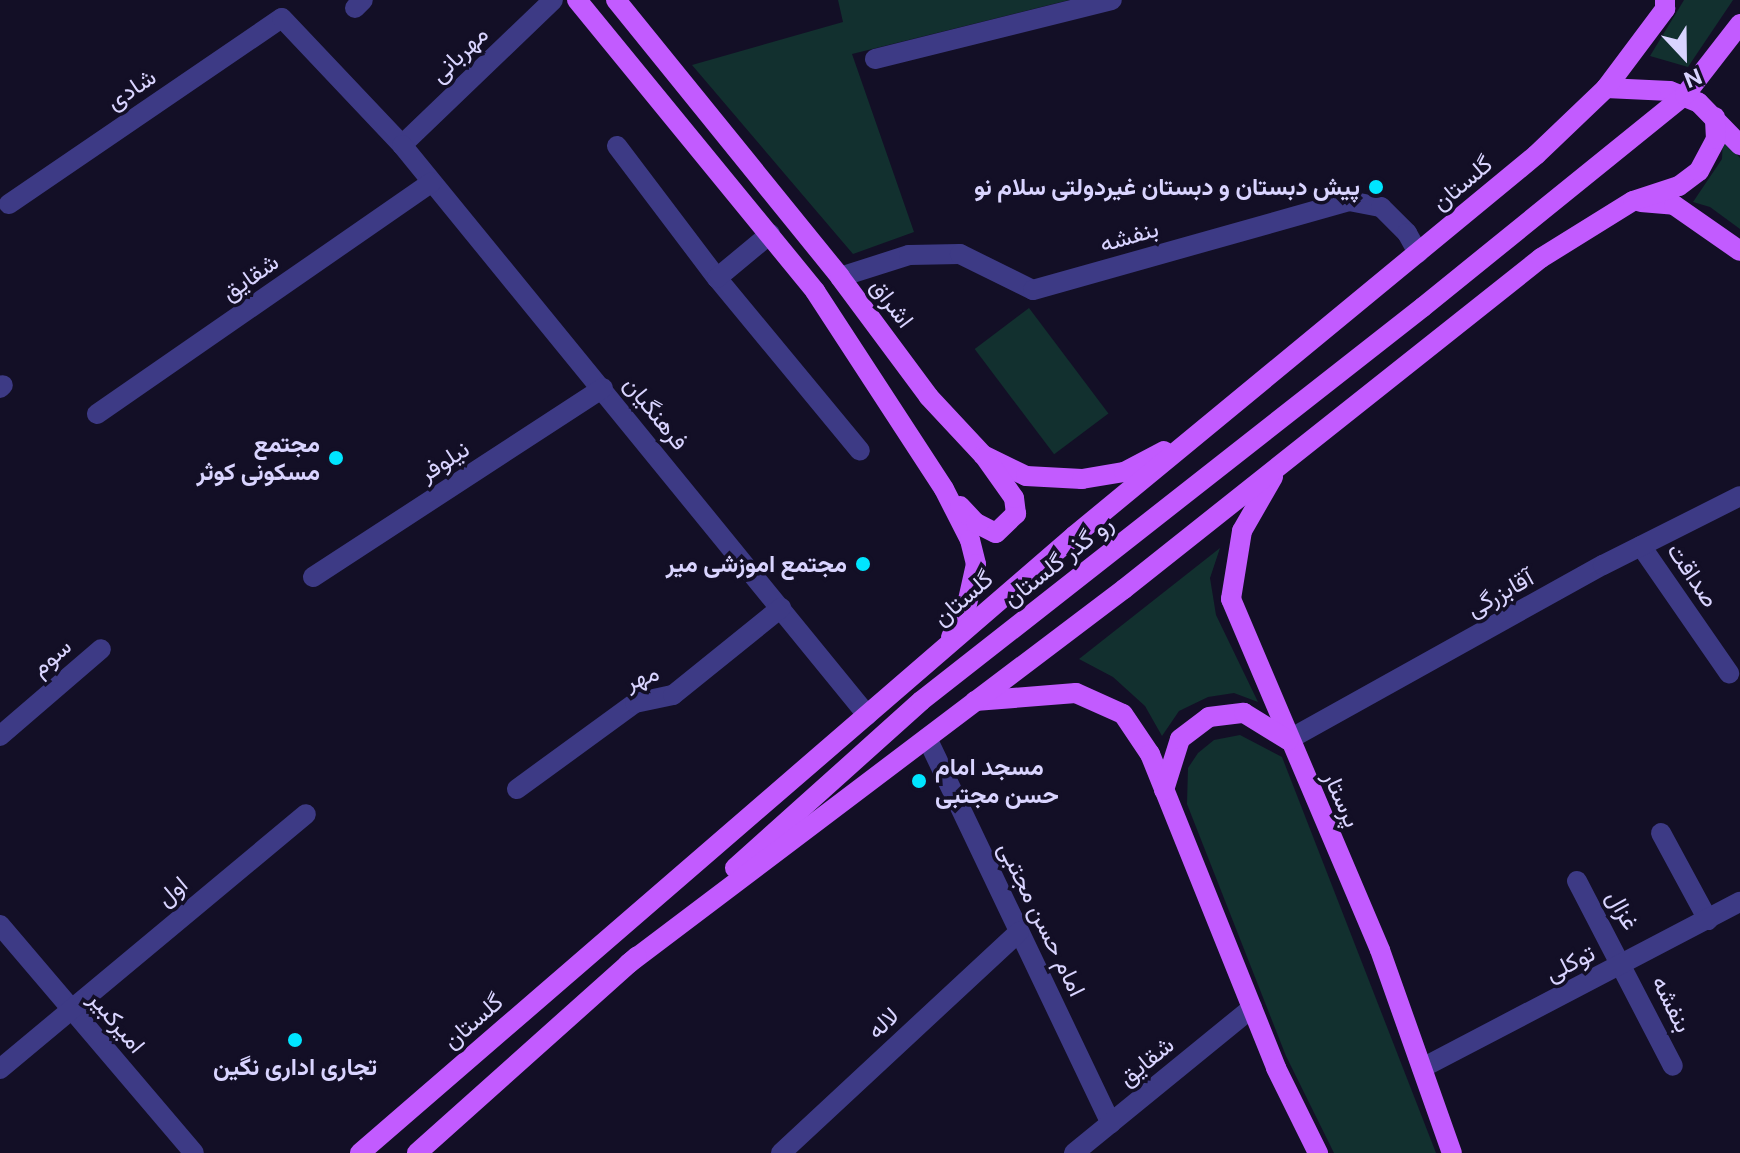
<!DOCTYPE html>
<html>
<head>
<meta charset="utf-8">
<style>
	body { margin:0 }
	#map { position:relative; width:1740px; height:1153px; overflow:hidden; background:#130f26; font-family:"Public Sans",Vazirmatn,sans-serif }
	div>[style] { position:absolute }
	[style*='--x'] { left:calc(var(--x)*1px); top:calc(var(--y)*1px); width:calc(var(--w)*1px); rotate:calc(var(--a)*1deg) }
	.green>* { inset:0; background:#12302f; transform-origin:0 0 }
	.minor>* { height:20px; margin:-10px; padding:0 10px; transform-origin:10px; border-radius:10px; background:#3d3a85 }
	.major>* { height:20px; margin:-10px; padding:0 10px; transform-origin:10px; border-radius:10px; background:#c25bff }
	.major-bridge>* { height:20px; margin:-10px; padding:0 10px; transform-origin:10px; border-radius:10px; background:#c25bff }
	.dots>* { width:22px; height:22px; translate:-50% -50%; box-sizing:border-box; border:4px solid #130f26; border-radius:50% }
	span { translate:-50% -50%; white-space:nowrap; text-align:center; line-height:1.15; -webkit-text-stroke:7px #130f26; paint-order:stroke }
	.street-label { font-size:24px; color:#d9d4ff }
	.poi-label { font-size:24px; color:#d9d4ff; font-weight:700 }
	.right { translate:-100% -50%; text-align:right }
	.left { translate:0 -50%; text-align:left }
	.north { position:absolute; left:1644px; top:16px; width:80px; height:80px; -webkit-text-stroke:6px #130f26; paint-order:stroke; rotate:158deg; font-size:22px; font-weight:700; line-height:32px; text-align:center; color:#d9d4ff }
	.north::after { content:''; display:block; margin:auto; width:28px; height:36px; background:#d9d4ff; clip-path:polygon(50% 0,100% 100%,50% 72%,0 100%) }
</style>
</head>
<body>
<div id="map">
	<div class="green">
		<i style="clip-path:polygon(838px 0,1069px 0,852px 54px,914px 232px,853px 254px,692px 65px,843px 22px)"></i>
		<i style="clip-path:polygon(1684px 0,1733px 0,1688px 67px,1650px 56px)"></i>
		<i style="clip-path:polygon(1723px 137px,1740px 158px,1740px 229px,1710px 207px,1693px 202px,1722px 159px)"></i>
		<i style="left:1029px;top:308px;width:132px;height:68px;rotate:53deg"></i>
		<i style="clip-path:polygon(1220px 548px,1210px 578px,1216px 615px,1258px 702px,1234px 693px,1208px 697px,1179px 711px,1162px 736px,1145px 706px,1113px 677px,1079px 659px)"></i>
		<i style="clip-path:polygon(1240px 735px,1282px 757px,1436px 1153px,1334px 1153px,1286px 1056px,1187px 804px,1188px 768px,1198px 753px,1214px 740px)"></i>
	</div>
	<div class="minor">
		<i style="--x:355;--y:8;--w:11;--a:-45"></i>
		<i style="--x:875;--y:59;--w:244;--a:-14"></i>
		<i style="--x:402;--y:145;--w:209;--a:-43.8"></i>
		<i style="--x:617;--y:146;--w:166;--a:52.9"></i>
		<i style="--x:717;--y:278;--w:224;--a:50.4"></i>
		<i style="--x:9;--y:204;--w:330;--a:-34.3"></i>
		<i style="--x:282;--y:18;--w:175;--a:46.6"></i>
		<i style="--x:402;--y:145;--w:736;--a:50.79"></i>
		<i style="--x:840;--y:277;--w:72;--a:-17.7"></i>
		<i style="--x:909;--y:255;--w:51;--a:-1.1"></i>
		<i style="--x:960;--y:254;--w:81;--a:26.3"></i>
		<i style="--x:1033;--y:290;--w:328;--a:-15.7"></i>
		<i style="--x:1349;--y:201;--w:33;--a:11"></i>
		<i style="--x:1381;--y:207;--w:37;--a:45"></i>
		<i style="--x:1407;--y:233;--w:23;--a:61"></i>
		<i style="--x:717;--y:278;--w:69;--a:-39.7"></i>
		<i style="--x:0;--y:388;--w:4;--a:-45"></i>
		<i style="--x:97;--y:414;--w:407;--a:-34.7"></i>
		<i style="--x:1641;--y:546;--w:155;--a:55.3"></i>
		<i style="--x:313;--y:577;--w:346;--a:-33.1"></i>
		<i style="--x:0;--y:736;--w:133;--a:-40.7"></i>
		<i style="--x:927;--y:738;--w:427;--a:64.5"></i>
		<i style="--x:1288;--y:740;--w:360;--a:-29.1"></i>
		<i style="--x:1603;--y:565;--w:153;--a:-26.7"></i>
		<i style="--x:517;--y:789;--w:146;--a:-36.1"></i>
		<i style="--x:635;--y:703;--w:39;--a:-12"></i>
		<i style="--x:673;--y:695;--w:139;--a:-38.9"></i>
		<i style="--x:1661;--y:833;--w:99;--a:61.6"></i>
		<i style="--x:1577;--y:881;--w:208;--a:62.6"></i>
		<i style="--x:0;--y:925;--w:299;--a:49.6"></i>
		<i style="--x:1422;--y:1068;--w:359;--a:-27.6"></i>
		<i style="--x:0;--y:1069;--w:398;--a:-39.8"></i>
		<i style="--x:781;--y:1153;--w:325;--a:-42.9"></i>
		<i style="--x:1074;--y:1153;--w:230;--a:-39.2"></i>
	</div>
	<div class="major">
		<i style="--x:577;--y:0;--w:376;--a:50.7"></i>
		<i style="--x:815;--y:291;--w:236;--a:56.9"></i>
		<i style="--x:944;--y:489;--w:57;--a:63"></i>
		<i style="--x:970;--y:540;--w:25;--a:76"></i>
		<i style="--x:976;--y:564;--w:46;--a:102.5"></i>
		<i style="--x:966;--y:609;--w:32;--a:118"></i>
		<i style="--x:616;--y:0;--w:356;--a:51"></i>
		<i style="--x:840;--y:277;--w:149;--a:53.4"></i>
		<i style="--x:929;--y:397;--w:79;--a:47"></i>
		<i style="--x:983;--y:455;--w:48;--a:26"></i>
		<i style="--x:1026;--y:476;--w:56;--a:3.1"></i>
		<i style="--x:1082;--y:479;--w:43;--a:-9.5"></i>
		<i style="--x:1124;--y:472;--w:45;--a:-27.7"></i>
		<i style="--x:1606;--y:88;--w:64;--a:2.7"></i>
		<i style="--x:1670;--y:91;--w:31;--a:22"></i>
		<i style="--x:1699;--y:103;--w:59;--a:45.7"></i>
		<i style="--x:1641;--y:202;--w:33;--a:5"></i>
		<i style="--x:1674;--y:205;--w:80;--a:34.9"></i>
		<i style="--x:1273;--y:477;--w:62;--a:119.9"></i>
		<i style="--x:1242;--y:531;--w:69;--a:99.2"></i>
		<i style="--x:1231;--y:599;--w:381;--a:67"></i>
		<i style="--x:1380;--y:950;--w:215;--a:70.5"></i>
		<i style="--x:960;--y:506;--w:23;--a:47"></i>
		<i style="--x:976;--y:523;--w:22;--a:27"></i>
		<i style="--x:996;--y:533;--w:28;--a:-44"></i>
		<i style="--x:1016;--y:514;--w:16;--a:-97"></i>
		<i style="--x:1014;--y:498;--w:50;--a:-125.3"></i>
		<i style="--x:975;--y:701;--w:101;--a:-4.5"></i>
		<i style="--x:1076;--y:693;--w:51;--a:24.1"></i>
		<i style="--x:1123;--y:714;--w:48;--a:56"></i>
		<i style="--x:1150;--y:754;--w:338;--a:68.1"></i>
		<i style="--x:1276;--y:1068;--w:95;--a:63.7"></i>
		<i style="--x:1164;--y:790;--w:53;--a:-72.6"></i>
		<i style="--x:1180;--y:739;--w:36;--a:-37"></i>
		<i style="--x:1209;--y:717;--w:35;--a:-7"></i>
		<i style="--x:1244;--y:713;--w:52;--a:31.5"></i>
		<i style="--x:735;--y:868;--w:250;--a:-41.9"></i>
		<i style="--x:921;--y:701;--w:638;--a:-38.13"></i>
		<i style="--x:628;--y:964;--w:622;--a:-37.09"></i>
		<i style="--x:1124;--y:589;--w:532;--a:-38.44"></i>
		<i style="--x:1541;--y:258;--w:108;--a:-31.8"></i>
		<i style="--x:1633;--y:201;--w:48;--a:-18.1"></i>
		<i style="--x:1679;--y:186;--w:25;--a:-37"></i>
		<i style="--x:1699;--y:171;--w:36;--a:-62"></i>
		<i style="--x:1716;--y:139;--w:22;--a:-93"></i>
		<i style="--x:360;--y:1153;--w:944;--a:-40.83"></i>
		<i style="--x:1074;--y:536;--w:599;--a:-39.51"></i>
		<i style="--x:1536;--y:155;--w:97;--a:-43.7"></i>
		<i style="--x:1606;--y:88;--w:99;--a:-53.2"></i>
		<i style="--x:1665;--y:9;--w:9;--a:-90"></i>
		<i style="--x:417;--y:1153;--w:295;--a:-41.8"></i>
	</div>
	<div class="major-bridge">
		<i style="--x:1423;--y:307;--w:337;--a:-39"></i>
		<i style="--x:1685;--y:95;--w:90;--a:-52.2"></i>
	</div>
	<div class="dots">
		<i style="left:1376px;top:187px;background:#00e5ff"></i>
		<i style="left:336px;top:458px;background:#00e5ff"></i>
		<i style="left:863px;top:564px;background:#00e5ff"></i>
		<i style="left:919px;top:781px;background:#00e5ff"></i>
		<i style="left:295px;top:1040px;background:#00e5ff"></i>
	</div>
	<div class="street-label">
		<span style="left:459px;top:54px;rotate:-44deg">مهربانی</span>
		<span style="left:131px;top:89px;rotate:-34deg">شادی</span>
		<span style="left:1462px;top:183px;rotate:-40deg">گلستان</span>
		<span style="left:1129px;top:236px;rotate:-16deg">بنفشه</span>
		<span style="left:250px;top:277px;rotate:-35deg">شقایق</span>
		<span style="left:892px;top:303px;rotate:53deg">اشراق</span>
		<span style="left:656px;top:413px;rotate:51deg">فرهنگیان</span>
		<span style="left:444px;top:461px;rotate:-33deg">نیلوفر</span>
		<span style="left:1058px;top:561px;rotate:-38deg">رو گذر گلستان</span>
		<span style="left:1693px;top:575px;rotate:56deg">صداقت</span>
		<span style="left:1500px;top:593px;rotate:-29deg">آقابزرگی</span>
		<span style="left:963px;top:598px;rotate:-41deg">گلستان</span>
		<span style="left:51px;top:657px;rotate:-41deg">سوم</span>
		<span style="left:642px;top:677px;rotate:-20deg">مهر</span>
		<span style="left:1342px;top:799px;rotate:66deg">پرستار</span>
		<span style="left:172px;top:891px;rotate:-40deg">اول</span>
		<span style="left:1623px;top:910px;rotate:61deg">غزال</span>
		<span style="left:1042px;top:919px;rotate:64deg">امام حسن مجتبی</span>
		<span style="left:1570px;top:963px;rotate:-27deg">توکلی</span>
		<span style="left:1672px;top:1004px;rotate:64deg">بنفشه</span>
		<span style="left:473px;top:1021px;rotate:-41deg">گلستان</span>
		<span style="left:117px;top:1022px;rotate:50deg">امیرکبیر</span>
		<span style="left:883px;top:1023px;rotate:-43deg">لاله</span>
		<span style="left:1146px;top:1061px;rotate:-39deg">شقایق</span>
	</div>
	<div class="poi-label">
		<span class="right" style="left:1360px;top:187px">پیش دبستان و دبستان غیردولتی سلام نو</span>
		<span class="right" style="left:320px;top:458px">مجتمع<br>مسکونی کوثر</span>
		<span class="right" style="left:847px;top:564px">مجتمع اموزشی میر</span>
		<span class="left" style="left:935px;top:781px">مسجد امام<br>حسن مجتبی</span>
		<span style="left:295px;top:1067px">تجاری اداری نگین</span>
	</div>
	<div class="north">N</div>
</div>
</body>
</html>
